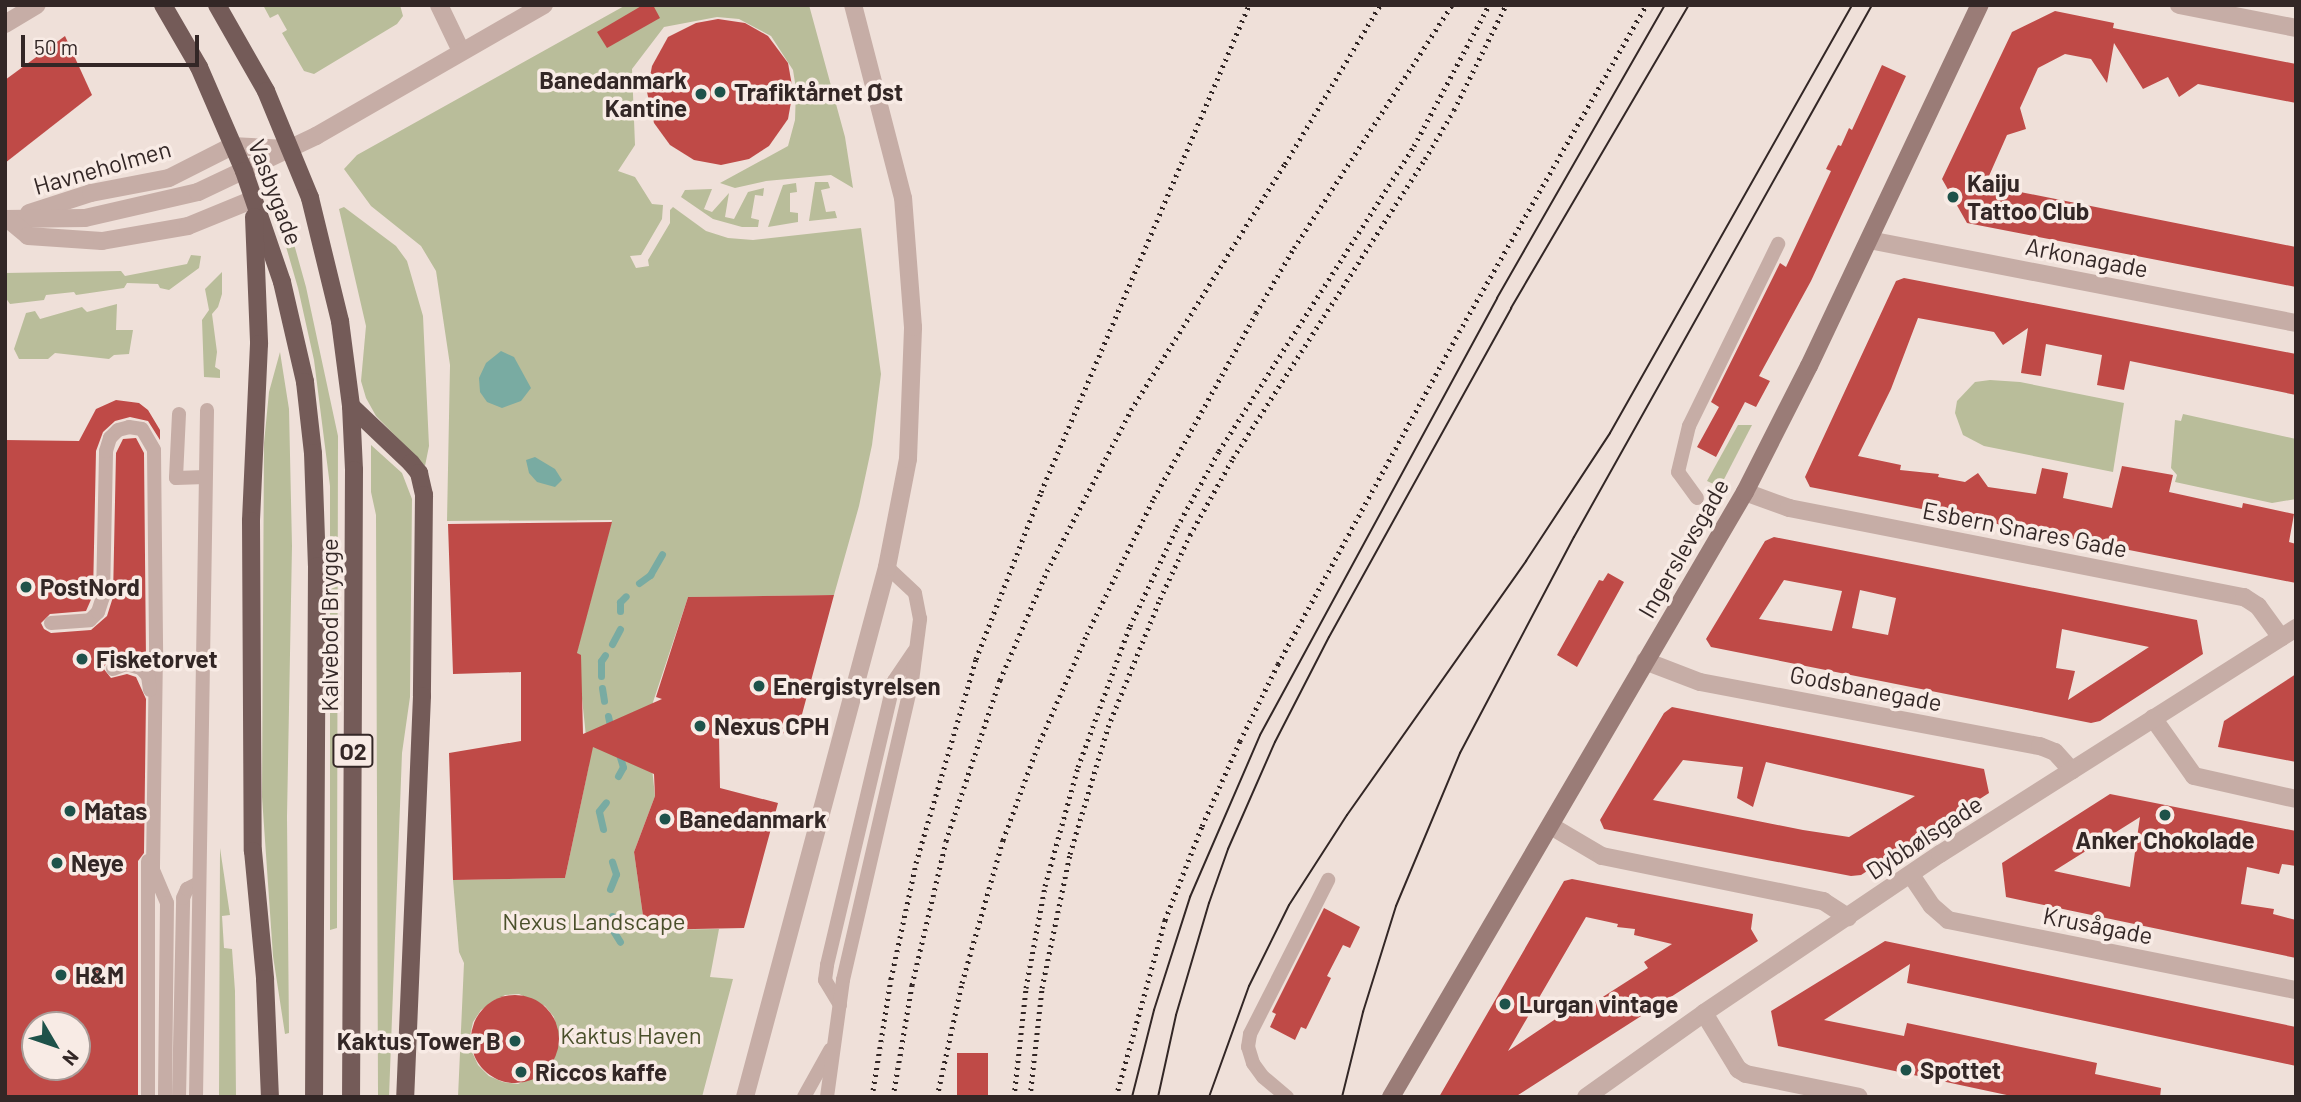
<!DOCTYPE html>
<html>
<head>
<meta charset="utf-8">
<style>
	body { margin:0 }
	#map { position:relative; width:2301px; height:1102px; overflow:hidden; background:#efe0d9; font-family:Barlow,sans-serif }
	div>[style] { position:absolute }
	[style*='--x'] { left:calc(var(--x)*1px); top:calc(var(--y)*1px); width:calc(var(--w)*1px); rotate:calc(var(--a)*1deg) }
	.green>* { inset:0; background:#b9bd9a }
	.water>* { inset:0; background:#79aba2 }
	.stream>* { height:7px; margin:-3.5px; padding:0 3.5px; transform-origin:3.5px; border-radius:3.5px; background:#79aba2 }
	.building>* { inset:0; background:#bf4a47; transform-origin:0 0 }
	.round { border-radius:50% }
	.lane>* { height:14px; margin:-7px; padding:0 7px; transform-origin:7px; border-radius:7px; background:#c6ada6 }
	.street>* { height:18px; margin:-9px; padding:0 9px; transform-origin:9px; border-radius:9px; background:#c6ada6 }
	.secondary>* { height:18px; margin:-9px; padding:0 9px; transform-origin:9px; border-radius:9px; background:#9a7c77 }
	.primary>* { height:18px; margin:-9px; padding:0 9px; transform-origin:9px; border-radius:9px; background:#745b58 }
	.tram>* { height:2px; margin:-1px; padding:0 1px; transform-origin:1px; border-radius:1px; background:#332726 }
	.rail>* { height:5px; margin-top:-2.5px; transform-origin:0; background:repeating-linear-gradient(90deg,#332726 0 2px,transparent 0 7px) }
	.dots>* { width:19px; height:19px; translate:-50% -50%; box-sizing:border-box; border:4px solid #f8ebe5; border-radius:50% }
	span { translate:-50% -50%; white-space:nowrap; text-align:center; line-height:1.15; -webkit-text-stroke:7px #f8ebe5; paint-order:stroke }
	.shield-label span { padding:2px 5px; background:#f8ebe5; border:2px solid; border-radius:5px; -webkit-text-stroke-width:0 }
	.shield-label { font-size:23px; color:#332726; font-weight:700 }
	.poi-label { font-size:24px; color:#332726; font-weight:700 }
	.right { translate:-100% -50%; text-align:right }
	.left { translate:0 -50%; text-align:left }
	.street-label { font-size:24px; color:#332726 }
	.park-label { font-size:24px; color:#4a502b }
	.frame { position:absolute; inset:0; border:7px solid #332726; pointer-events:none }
	.north { position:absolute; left:21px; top:1011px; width:70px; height:70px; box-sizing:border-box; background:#f8ebe5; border:2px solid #a99d99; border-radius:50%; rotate:129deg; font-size:19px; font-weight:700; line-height:28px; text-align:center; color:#332726 }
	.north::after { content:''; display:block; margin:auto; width:24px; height:32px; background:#1e524a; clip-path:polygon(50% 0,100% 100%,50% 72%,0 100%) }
	.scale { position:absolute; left:21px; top:35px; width:178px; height:32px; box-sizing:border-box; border:4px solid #332726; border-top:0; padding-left:9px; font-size:21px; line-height:24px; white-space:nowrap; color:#332726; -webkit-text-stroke:5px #f8ebe5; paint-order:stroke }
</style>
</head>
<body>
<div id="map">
	<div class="green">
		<i style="clip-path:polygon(263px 5px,400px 5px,403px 16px,397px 24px,314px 74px,304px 71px,282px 33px,287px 30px,278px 14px,270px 18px)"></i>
		<i style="clip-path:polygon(evenodd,626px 5px,809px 5px,845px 137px,853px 188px,831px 175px,766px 181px,735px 188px,720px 183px,788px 146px,795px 120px,796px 89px,793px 70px,771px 36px,739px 19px,717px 17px,664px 27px,632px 69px,635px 145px,618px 171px,635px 177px,652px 204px,663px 205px,662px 219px,641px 255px,630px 256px,636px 268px,649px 266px,648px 260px,670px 223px,670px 210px,673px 207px,706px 231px,728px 238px,753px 240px,861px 228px,881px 374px,872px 445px,859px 506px,834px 595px,688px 597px,653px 702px,648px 731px,655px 796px,634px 852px,645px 930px,719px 929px,710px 977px,733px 979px,702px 1097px,458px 1097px,464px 963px,459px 952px,453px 880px,565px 878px,589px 765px,577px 651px,612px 520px,447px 521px,450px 365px,436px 271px,421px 246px,371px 206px,344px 169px,357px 155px,626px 5px,519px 994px,545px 1006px,554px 1017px,559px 1044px,546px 1071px,518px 1084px,503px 1082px,489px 1076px,478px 1065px,472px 1052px,470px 1036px,473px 1022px,481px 1010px,505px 995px,519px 994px)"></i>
		<i style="clip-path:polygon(815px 182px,828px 182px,830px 188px,821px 190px,826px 212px,835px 211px,837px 218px,809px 221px)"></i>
		<i style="clip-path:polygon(796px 183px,797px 192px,790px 193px,790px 212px,798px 213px,798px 222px,768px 227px,783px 185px)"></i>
		<i style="clip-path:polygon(764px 188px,763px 196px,755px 195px,751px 218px,759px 220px,758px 227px,742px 227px,713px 219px,681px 197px,685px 190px,712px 189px,704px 209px,712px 212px,729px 193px,725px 217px,734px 219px,748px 192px)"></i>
		<i style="clip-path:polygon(344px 207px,396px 246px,407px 261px,423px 316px,429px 446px,425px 466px,376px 416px,366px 398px,361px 381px,366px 326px,339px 209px)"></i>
		<i style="clip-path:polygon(280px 217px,294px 244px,306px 287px,338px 436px,337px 921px,337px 928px,330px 930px,330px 486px,314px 360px,298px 288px,278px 219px)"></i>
		<i style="clip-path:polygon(191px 255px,201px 256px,199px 268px,169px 290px,160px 288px,158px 284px,127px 283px,124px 288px,76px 295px,74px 292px,46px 295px,44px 300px,10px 304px,5px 297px,5px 273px,121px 271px,125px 276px,187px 264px)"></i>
		<i style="clip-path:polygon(222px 272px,222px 294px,218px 307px,212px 314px,217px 352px,215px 367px,220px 370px,220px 378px,204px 377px,202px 320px,209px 310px,205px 289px)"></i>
		<i style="clip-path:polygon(117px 304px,116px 330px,133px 330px,129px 354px,114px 355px,109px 359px,55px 353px,48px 359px,19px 359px,14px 349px,26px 313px,35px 311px,40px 319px,82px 307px,87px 312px)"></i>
		<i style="clip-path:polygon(280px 352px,289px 409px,292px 546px,287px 817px,289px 1033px,285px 1034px,273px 956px,262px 797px,264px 443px,269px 392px)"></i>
		<i style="clip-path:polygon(1990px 380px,2020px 382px,2124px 403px,2113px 472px,1984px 446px,1963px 435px,1955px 413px,1957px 401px,1975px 382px)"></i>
		<i style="clip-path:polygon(2183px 414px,2296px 439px,2296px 499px,2272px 503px,2175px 482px,2177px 475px,2171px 468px,2175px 420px,2181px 421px)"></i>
		<i style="clip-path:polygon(1738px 425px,1752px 425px,1720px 487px,1707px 481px)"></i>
		<i style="clip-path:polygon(371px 445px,402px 473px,412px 499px,410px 697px,402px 753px,389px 1097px,378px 1097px,376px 515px,371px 492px)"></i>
		<i style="clip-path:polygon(220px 848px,230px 915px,222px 916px,224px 948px,232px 949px,235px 991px,236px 1097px,219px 1097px)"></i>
	</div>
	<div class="water">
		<i style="clip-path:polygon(501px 351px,514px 357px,531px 388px,521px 401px,502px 408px,487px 402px,480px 392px,479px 378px,486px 363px)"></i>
		<i style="clip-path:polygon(535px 457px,555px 469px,562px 480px,555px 487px,537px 482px,529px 473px,526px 460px)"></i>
	</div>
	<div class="stream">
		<i style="--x:639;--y:583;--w:14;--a:-36"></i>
		<i style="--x:650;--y:575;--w:24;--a:-60"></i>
		<i style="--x:620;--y:611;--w:9;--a:-90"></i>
		<i style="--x:620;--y:602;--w:8;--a:-45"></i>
		<i style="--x:612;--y:644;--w:17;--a:-62"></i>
		<i style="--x:601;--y:676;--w:15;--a:-90"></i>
		<i style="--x:601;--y:661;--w:7;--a:-56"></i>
		<i style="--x:602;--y:688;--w:13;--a:81"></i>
		<i style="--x:608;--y:716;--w:14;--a:78"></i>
		<i style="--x:618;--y:776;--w:10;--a:-61"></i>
		<i style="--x:623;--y:767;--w:17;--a:-107"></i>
		<i style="--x:603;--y:829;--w:18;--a:-103"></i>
		<i style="--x:599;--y:811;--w:11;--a:-52"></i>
		<i style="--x:610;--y:889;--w:16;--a:-68"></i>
		<i style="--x:616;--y:874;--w:13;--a:-108"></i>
		<i style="--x:612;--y:916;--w:13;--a:90"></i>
		<i style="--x:612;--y:929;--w:15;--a:58"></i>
	</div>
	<div class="building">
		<i style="clip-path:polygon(643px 5px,653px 5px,660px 18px,607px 48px,597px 32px)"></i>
		<i style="clip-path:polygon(2055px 11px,2114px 23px,2113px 28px,2296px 64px,2296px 103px,2198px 84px,2179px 97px,2168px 77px,2143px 89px,2114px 43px,2107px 83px,2091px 59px,2065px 54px,2038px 68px,2020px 108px,2026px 129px,2007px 135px,1985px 185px,2296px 247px,2296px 287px,1967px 223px,1942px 179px,2012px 32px)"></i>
		<i style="clip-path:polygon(718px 19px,745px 23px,768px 36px,788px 63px,793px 91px,788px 119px,769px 146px,749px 159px,721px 165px,694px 160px,670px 145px,654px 123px,647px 92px,652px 66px,668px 37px,696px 23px)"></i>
		<i style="clip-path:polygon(65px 36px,92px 95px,5px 163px,5px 80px)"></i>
		<i style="clip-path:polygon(1882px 65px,1906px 76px,1811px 281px,1759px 376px,1770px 381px,1756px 407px,1745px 402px,1716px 457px,1697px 447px,1719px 407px,1711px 402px,1780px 263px,1786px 267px,1831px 171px,1826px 169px,1838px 145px,1841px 146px,1849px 128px,1852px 130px)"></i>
		<i style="clip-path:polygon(1904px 278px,2296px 354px,2296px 395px,2130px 361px,2124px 390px,2097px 385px,2102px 355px,2046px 344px,2041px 376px,2021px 373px,2028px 328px,2003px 345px,1994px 332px,1918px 318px,1891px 389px,1858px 456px,1901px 465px,1900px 470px,1939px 474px,1938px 477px,1965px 482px,1978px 473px,1988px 487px,2036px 494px,2042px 468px,2068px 473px,2063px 498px,2112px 508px,2122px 466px,2173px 475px,2169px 492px,2242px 508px,2243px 503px,2294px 514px,2289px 542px,2296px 544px,2296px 583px,1810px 487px,1805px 477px,1896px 281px)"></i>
		<i style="clip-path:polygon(evenodd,116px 400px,139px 403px,148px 410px,160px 430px,160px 440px,148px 421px,130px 417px,115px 421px,103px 432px,96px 451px,93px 595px,86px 611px,50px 614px,41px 623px,44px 629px,51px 633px,91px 630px,107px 616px,113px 597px,116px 453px,123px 439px,136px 438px,144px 453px,146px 660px,123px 655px,109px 660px,103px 668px,111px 678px,127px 674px,136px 677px,146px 699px,144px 853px,138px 861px,138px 1097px,5px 1097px,5px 440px,79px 441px,96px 409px,116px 400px,35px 1025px,77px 1025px,77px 1067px,35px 1067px,35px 1025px)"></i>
		<i style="clip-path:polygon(612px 522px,577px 653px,581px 655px,583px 734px,662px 699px,656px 697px,688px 597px,834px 595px,797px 733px,719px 734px,720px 788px,778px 803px,744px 928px,645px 930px,634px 852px,655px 796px,654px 774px,593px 747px,565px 878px,453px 880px,449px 753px,521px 741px,521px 672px,453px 674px,448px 524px)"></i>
		<i style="clip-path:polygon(evenodd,1774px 537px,2197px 620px,2203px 654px,2100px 721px,2091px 723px,1711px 647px,1706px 639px,1765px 541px,1774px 537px,1784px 580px,1842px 591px,1832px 631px,1759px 619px,1784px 580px,1774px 537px,1860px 590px,1896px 598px,1888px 635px,1852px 628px,1860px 590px,1774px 537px,2062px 629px,2076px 632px,2149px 647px,2068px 700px,2075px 671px,2056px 668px,2062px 629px)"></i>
		<i style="clip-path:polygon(1608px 573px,1624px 582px,1577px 667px,1557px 655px,1599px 580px,1603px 581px)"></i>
		<i style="clip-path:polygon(2296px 674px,2296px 762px,2218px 747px,2224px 721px)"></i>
		<i style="clip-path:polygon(evenodd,1672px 707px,1984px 769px,1989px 793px,1861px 875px,1851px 876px,1604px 829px,1600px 820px,1664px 713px,1672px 707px,1683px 760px,1743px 767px,1737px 798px,1753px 807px,1766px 762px,1915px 796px,1849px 837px,1803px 830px,1653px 800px,1683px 760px)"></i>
		<i style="clip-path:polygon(evenodd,2110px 794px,2296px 831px,2296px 866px,2282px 864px,2279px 874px,2247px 867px,2241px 904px,2274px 909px,2273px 914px,2296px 920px,2296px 958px,2006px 897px,2002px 863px,2110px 794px,2140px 817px,2130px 887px,2054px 871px,2140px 817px)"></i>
		<i style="clip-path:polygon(evenodd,1572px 879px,1753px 914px,1751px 929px,1758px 941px,1515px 1097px,1439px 1097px,1564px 881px,1572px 879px,1586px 917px,1618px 924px,1617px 927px,1635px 929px,1634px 935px,1672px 944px,1644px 962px,1648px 968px,1573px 1016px,1569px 1010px,1508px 1051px,1586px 917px)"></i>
		<i style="clip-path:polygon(1324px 908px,1360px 927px,1350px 948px,1343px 945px,1327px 976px,1331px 978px,1306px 1029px,1301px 1027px,1295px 1040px,1270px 1027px,1276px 1014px,1272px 1012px)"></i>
		<i style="clip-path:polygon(1885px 941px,2296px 1027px,2296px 1066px,1907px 983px,1910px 964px,1824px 1020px,1904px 1036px,1907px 1023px,2097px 1063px,2095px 1074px,2161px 1088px,2160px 1097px,2016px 1097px,1778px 1046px,1771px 1011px)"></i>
		<i class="round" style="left:471px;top:995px;width:88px;height:88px"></i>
		<i style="left:957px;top:1053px;width:31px;height:44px"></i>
	</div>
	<div class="lane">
		<i style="--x:179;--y:414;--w:64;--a:92.7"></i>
		<i style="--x:176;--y:478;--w:29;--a:-2"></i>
		<i style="--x:1697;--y:498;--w:32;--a:-126"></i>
		<i style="--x:1678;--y:472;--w:47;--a:-76.6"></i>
		<i style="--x:1689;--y:426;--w:203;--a:-63.9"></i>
		<i style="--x:51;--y:623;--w:39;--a:-4"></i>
		<i style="--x:90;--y:620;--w:11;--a:-45"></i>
		<i style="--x:98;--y:612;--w:16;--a:-72"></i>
		<i style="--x:103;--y:597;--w:146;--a:-88.8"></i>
		<i style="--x:106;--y:451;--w:14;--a:-73"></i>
		<i style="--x:110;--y:438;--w:11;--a:-45"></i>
		<i style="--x:118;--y:430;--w:11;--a:-15"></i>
		<i style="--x:129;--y:427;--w:13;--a:9"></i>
		<i style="--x:142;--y:429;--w:24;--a:60"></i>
		<i style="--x:154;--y:450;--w:202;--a:89.4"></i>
		<i style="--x:156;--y:652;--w:218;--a:90.8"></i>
		<i style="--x:153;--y:870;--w:36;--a:67"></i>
		<i style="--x:167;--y:903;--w:194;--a:90.6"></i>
		<i style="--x:113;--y:669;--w:14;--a:-21"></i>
		<i style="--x:126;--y:664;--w:16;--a:15"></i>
		<i style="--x:141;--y:668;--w:11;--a:49"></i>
		<i style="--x:148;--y:676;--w:14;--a:82"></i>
		<i style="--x:840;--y:1005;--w:29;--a:-121"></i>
		<i style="--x:825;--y:980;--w:15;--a:-82"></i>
		<i style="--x:827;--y:965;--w:292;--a:-76.7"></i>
		<i style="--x:894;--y:681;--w:36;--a:-56"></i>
		<i style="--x:148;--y:1097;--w:236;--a:-90"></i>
		<i style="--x:179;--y:1097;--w:199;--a:-88.8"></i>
		<i style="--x:183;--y:898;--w:10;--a:-66"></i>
		<i style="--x:187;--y:889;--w:11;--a:-27"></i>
		<i style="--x:196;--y:1097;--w:687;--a:-89.08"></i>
		<i style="--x:804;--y:1097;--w:54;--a:-61"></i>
		<i style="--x:827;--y:1097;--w:118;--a:-82.2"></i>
		<i style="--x:843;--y:980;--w:307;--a:-77"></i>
		<i style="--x:912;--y:681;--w:63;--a:-82.6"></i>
		<i style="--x:920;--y:619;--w:26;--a:-101"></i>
		<i style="--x:915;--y:593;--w:38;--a:-137"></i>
		<i style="--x:1287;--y:1097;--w:31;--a:-140"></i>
		<i style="--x:1263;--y:1077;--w:17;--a:-126"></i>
		<i style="--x:1253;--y:1063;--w:17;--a:-107"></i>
		<i style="--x:1248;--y:1047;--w:13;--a:-81"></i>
		<i style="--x:1250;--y:1034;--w:173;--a:-63.1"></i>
	</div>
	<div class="street">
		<i style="--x:439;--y:5;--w:51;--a:64.4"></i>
		<i style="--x:2179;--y:5;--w:119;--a:11.1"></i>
		<i style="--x:5;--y:24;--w:37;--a:-31"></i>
		<i style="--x:29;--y:213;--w:65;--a:-17.9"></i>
		<i style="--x:91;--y:193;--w:79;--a:-10.9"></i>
		<i style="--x:169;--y:178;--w:71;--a:-26.9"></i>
		<i style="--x:232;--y:146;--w:54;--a:3.2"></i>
		<i style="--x:5;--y:219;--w:80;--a:-0.7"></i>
		<i style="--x:85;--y:218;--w:116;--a:-13"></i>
		<i style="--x:198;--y:192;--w:131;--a:-25.4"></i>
		<i style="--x:316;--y:136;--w:263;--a:-29.9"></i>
		<i style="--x:8;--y:219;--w:26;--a:40"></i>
		<i style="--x:28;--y:236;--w:74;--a:3.9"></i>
		<i style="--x:102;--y:241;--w:87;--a:-9.9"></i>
		<i style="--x:188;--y:226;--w:71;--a:-22.2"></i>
		<i style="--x:1869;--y:240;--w:435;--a:11"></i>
		<i style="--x:1745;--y:492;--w:47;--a:20"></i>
		<i style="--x:1789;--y:508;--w:464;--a:11.1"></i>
		<i style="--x:2244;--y:597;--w:17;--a:33"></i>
		<i style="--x:2258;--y:606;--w:39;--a:54"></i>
		<i style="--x:1645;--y:661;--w:59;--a:20.9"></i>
		<i style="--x:1700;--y:682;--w:346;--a:10.7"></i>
		<i style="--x:2040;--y:746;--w:16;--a:22"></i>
		<i style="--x:2055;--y:752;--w:25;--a:48"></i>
		<i style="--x:2153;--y:718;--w:71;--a:54.7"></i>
		<i style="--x:2194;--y:776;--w:105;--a:12.7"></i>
		<i style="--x:1551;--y:826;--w:59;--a:30.5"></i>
		<i style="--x:1602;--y:856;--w:226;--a:11.5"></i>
		<i style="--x:1823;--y:901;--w:30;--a:33"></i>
		<i style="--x:1911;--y:875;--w:37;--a:56"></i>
		<i style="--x:1932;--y:906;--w:21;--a:41"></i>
		<i style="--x:1948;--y:920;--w:355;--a:11.4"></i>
		<i style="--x:1704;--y:1013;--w:66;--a:58.7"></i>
		<i style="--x:1738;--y:1069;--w:9;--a:32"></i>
		<i style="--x:1746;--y:1074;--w:115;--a:11.5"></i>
		<i style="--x:745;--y:1097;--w:549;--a:-75"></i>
		<i style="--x:887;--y:567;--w:110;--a:-79"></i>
		<i style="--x:908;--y:459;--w:132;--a:-87.8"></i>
		<i style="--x:913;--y:327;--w:129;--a:-94.4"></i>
		<i style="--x:903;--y:198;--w:199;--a:-104.5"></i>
		<i style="--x:1586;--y:1097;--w:145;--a:-35.4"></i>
		<i style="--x:1704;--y:1013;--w:285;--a:-34"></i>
		<i style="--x:1940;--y:854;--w:422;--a:-32.4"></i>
	</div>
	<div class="secondary">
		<i style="--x:1391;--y:1097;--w:701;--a:-59.67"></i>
		<i style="--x:1745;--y:492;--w:141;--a:-63.1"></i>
		<i style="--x:1809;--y:366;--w:399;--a:-64.7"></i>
	</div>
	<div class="primary">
		<i style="--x:163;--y:5;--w:72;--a:59.9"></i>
		<i style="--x:199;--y:67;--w:113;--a:66.6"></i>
		<i style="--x:244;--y:171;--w:117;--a:71.1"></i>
		<i style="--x:282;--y:282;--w:103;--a:77"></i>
		<i style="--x:305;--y:382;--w:71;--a:83.6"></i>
		<i style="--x:313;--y:453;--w:113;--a:88"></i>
		<i style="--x:317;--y:566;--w:531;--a:90.32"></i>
		<i style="--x:217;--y:5;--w:99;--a:60.3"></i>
		<i style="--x:266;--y:91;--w:116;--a:67.6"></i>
		<i style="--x:310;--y:198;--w:127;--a:76.3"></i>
		<i style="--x:340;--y:321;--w:86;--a:82.6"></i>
		<i style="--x:351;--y:406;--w:64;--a:87.3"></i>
		<i style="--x:354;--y:470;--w:627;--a:90.27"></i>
		<i style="--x:254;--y:217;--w:127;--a:87.7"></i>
		<i style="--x:259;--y:344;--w:177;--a:92.6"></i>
		<i style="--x:251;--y:521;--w:330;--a:89.7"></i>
		<i style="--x:253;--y:851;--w:129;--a:84.6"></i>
		<i style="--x:265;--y:979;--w:118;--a:87.6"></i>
		<i style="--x:351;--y:406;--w:83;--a:43.5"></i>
		<i style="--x:411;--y:463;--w:13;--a:51"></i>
		<i style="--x:419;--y:473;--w:23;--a:77"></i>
		<i style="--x:424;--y:495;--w:201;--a:90.6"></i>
		<i style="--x:422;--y:696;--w:401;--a:92.4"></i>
	</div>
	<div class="tram">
		<i style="--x:1132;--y:1097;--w:90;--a:-75.8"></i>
		<i style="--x:1154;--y:1010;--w:119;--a:-72.3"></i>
		<i style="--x:1190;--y:897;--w:176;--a:-66.6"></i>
		<i style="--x:1260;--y:735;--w:497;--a:-61.5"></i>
		<i style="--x:1497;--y:298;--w:338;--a:-60.2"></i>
		<i style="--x:1158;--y:1097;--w:84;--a:-77.6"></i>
		<i style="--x:1176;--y:1015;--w:117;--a:-73.6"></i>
		<i style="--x:1209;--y:903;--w:57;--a:-70.6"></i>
		<i style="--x:1228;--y:849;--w:117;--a:-66.3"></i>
		<i style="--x:1275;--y:742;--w:118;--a:-62.8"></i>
		<i style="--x:1329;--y:637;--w:376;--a:-61"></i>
		<i style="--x:1511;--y:308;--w:351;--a:-59.6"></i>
		<i style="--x:1209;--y:1097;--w:118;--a:-70.2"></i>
		<i style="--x:1249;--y:986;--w:90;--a:-63.7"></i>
		<i style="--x:1289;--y:905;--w:107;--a:-57.2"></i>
		<i style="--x:1347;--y:815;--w:311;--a:-54.8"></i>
		<i style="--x:1526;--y:561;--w:153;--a:-56.7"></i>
		<i style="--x:1610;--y:433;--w:492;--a:-60.5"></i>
		<i style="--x:1342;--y:1097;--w:88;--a:-76.1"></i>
		<i style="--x:1363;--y:1012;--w:111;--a:-72.7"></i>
		<i style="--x:1396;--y:906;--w:166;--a:-67.3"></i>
		<i style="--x:1460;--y:753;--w:244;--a:-62.2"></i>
		<i style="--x:1574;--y:537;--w:610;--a:-60.74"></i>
	</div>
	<div class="rail">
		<i style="--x:872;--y:1097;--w:120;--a:-80.9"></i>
		<i style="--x:891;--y:979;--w:119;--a:-77.8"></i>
		<i style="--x:916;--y:863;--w:213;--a:-73.6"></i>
		<i style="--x:976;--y:659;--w:179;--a:-68.7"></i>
		<i style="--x:1041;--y:492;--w:530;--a:-66.87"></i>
		<i style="--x:893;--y:1097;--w:114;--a:-80.4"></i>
		<i style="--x:912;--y:985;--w:148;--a:-76.7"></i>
		<i style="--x:946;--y:841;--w:170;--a:-71.5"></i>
		<i style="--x:1000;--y:680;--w:119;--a:-66.7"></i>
		<i style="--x:1047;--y:571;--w:182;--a:-62.4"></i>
		<i style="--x:1131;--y:410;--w:290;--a:-58"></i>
		<i style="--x:1285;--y:164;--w:185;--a:-59.1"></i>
		<i style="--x:937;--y:1097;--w:117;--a:-77.6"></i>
		<i style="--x:962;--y:983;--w:149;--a:-74"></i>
		<i style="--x:1003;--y:840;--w:98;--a:-69.7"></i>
		<i style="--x:1037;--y:748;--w:124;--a:-66.3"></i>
		<i style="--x:1087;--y:634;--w:152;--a:-63.8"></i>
		<i style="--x:1154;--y:498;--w:211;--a:-61.1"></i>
		<i style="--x:1256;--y:313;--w:75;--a:-59.7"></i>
		<i style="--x:1294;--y:248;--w:290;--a:-57"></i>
		<i style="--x:1014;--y:1097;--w:110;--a:-83.7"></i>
		<i style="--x:1026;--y:988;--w:104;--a:-79.4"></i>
		<i style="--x:1045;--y:886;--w:123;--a:-74.5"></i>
		<i style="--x:1078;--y:767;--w:150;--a:-69.8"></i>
		<i style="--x:1130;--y:626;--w:110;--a:-64.6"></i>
		<i style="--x:1177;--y:527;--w:87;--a:-61.1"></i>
		<i style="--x:1219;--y:451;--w:362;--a:-57.4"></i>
		<i style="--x:1414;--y:146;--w:160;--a:-62"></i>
		<i style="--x:1030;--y:1097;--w:110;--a:-83.7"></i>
		<i style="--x:1042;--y:988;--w:137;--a:-78.2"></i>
		<i style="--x:1070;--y:854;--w:133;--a:-73.3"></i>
		<i style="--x:1108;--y:727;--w:138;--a:-67.9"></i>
		<i style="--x:1160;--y:599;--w:71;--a:-64.9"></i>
		<i style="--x:1190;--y:535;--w:88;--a:-60.8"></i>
		<i style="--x:1233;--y:458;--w:355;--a:-57.3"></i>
		<i style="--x:1425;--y:159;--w:57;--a:-59.4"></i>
		<i style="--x:1454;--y:110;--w:117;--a:-63.7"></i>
		<i style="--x:1116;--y:1097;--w:184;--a:-74.5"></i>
		<i style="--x:1165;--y:920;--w:101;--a:-68.5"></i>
		<i style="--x:1202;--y:826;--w:93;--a:-65.9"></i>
		<i style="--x:1240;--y:741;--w:86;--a:-63.7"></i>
		<i style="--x:1278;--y:664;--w:378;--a:-61.4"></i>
		<i style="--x:1459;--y:332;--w:377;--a:-60.2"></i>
	</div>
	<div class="dots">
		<i style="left:720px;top:92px;background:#1e524a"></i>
		<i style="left:701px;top:94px;background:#1e524a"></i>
		<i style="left:1953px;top:197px;background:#1e524a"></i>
		<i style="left:26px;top:587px;background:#1e524a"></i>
		<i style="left:82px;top:659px;background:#1e524a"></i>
		<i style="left:759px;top:686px;background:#1e524a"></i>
		<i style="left:700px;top:726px;background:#1e524a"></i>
		<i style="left:70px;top:811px;background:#1e524a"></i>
		<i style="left:2165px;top:815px;background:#1e524a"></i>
		<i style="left:665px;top:819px;background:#1e524a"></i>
		<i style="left:57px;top:863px;background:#1e524a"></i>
		<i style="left:61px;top:975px;background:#1e524a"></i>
		<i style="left:1505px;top:1004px;background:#1e524a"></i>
		<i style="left:515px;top:1041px;background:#1e524a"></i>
		<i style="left:1906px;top:1070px;background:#1e524a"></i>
		<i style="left:521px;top:1072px;background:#1e524a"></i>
	</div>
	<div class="shield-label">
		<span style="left:353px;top:751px">O2</span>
	</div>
	<div class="poi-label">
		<span class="right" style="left:687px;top:94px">Banedanmark<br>Kantine</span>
		<span class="left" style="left:734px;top:92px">Trafiktårnet Øst</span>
		<span class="left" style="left:1967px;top:197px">Kaiju<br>Tattoo Club</span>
		<span class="left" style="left:40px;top:587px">PostNord</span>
		<span class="left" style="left:96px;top:659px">Fisketorvet</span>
		<span class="left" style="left:773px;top:686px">Energistyrelsen</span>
		<span class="left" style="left:714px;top:726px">Nexus CPH</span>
		<span class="left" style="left:84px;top:811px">Matas</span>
		<span class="left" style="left:679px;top:819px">Banedanmark</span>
		<span style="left:2165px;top:840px">Anker Chokolade</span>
		<span class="left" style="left:71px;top:863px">Neye</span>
		<span class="left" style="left:75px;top:975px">H&amp;M</span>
		<span class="left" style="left:1519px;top:1004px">Lurgan vintage</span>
		<span class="right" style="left:501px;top:1041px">Kaktus Tower B</span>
		<span class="left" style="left:1920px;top:1070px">Spottet</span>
		<span class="left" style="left:535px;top:1072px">Riccos kaffe</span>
	</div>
	<div class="street-label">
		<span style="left:102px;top:167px;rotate:-16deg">Havneholmen</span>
		<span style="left:276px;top:192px;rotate:69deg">Vasbygade</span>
		<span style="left:2087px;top:257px;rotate:11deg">Arkonagade</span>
		<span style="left:2025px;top:529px;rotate:11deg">Esbern Snares Gade</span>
		<span style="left:1683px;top:548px;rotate:-60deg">Ingerslevsgade</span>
		<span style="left:329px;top:625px;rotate:-90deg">Kalvebod Brygge</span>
		<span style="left:1866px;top:688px;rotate:11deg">Godsbanegade</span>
		<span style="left:1924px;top:837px;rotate:-33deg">Dybbølsgade</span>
		<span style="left:2098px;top:925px;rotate:11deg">Krusågade</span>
	</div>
	<div class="park-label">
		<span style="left:594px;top:921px">Nexus Landscape</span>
		<span style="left:631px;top:1035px">Kaktus Haven</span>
	</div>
	<div class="frame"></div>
	<div class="north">N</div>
	<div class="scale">50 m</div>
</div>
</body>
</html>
